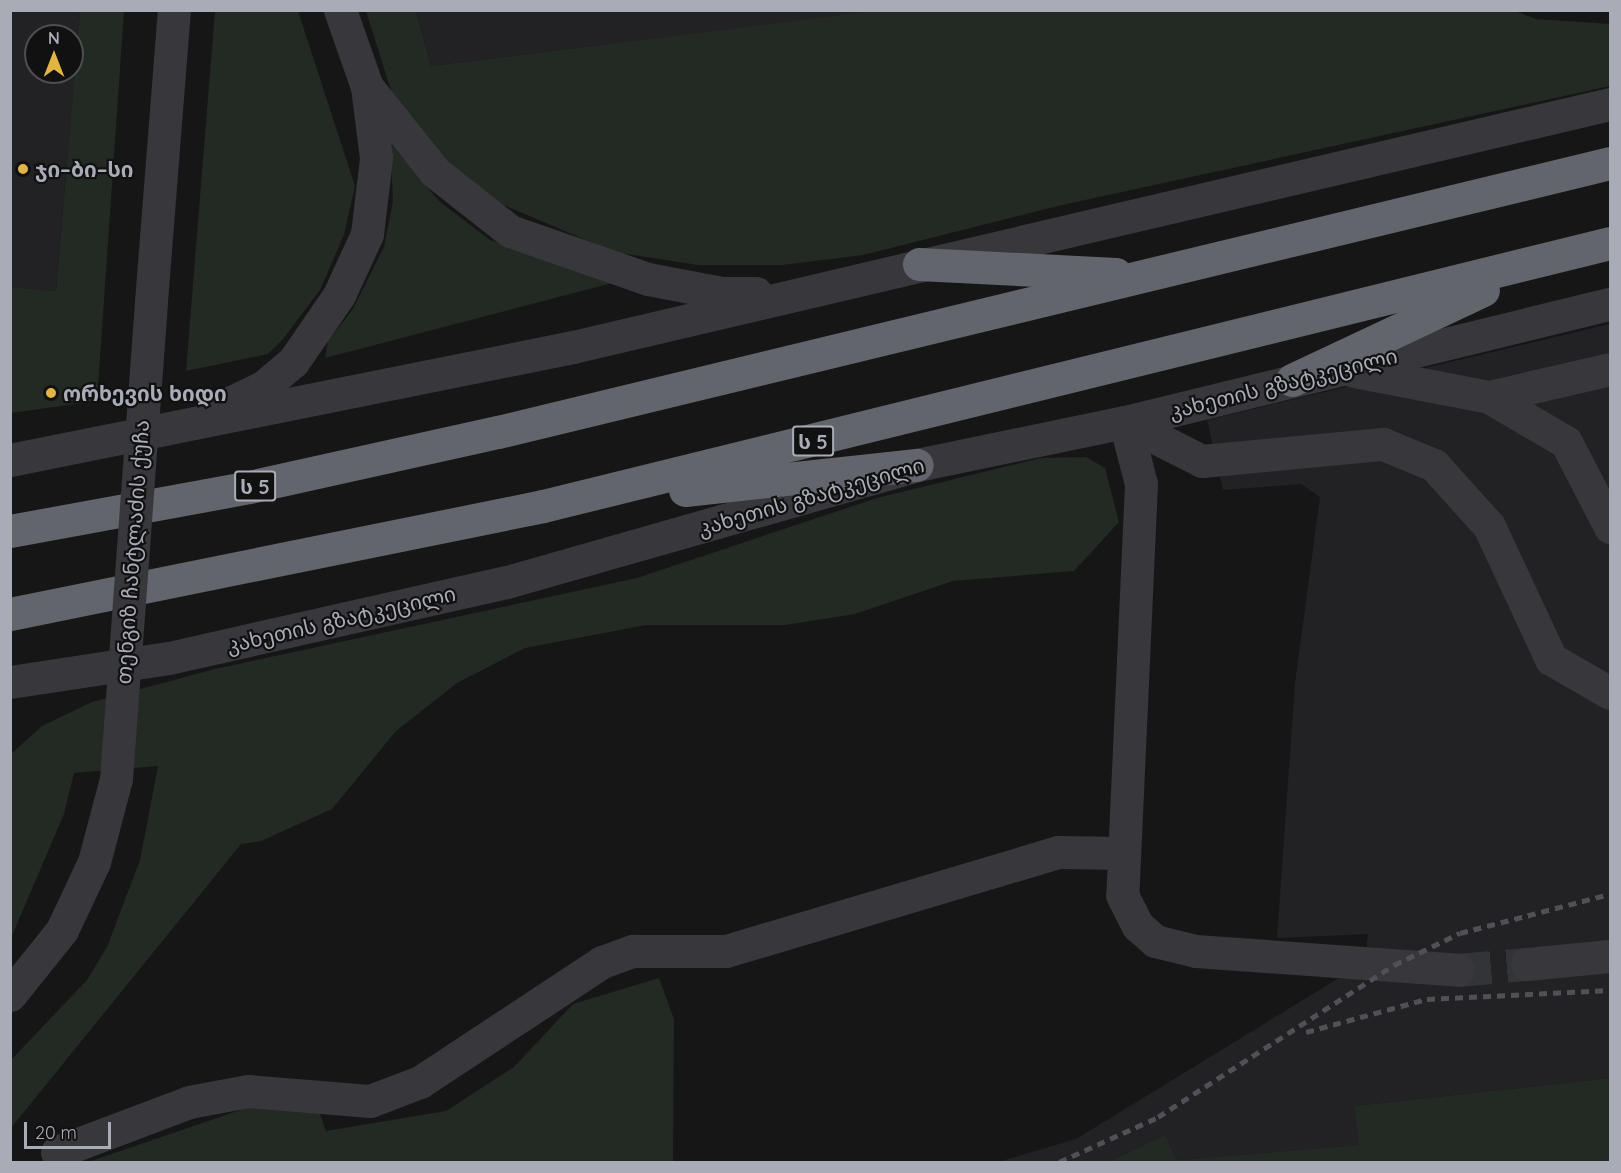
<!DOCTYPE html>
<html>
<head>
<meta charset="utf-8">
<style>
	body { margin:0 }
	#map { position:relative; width:1621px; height:1173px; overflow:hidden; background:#161617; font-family:Quicksand,"Noto Sans Georgian",sans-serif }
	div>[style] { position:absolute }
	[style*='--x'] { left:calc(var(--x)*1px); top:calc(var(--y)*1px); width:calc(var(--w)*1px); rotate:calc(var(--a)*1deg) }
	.built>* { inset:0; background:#222224 }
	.green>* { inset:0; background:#222a23 }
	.minor-tunnel>* { height:33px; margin-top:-16.5px; transform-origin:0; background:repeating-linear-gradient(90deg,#333437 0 33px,transparent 0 49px) }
	.minor>* { height:33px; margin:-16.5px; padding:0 16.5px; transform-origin:16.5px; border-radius:16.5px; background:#37373c }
	.highway>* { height:33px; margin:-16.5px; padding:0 16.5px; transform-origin:16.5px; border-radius:16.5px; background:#63656c }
	.rail>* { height:4.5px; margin-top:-2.25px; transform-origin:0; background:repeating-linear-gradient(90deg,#505157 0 8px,transparent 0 14px) }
	.minor-bridge>* { height:33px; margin:-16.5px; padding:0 16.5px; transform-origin:16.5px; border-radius:16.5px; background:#37373c }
	.dots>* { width:16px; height:16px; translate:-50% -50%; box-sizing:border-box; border:3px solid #111112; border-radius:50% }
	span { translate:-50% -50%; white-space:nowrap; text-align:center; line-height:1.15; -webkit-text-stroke:4.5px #111112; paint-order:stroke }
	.shield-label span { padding:2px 4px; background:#111112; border:2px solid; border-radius:4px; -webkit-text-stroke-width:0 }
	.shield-label { font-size:20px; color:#a9acb6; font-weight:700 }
	.poi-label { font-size:21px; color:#a9acb6; font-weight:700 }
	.left { translate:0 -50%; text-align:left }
	.street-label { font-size:21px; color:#a9acb6 }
	.frame { position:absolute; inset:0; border:12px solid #a9acb6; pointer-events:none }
	.north { position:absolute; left:24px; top:24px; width:60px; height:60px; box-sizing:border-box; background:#111112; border:2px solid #4e4f54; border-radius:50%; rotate:0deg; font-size:16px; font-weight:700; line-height:24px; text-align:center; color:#a9acb6 }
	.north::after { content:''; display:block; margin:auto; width:21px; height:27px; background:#e1b444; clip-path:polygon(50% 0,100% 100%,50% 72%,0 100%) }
	.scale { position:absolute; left:24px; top:1122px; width:87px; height:27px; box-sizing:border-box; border:3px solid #a9acb6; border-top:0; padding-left:8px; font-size:18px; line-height:21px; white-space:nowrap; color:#a9acb6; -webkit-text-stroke:4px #111112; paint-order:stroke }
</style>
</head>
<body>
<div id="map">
	<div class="built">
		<i style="clip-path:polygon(evenodd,11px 11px,80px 11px,56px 291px,11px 287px,11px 11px,36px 36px,72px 36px,72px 72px,36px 72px,36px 36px)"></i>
		<i style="clip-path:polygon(416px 11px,882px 11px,431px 66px)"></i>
		<i style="clip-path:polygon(1610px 324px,1610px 1078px,1354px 1106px,1360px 1145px,1177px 1160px,1165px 1135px,1108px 1162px,998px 1162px,1076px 1139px,1365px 962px,1368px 934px,1277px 938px,1295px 683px,1320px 497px,1301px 484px,1223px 490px,1207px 420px)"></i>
	</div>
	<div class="green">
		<i style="clip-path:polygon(882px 10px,1515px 11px,1536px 19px,1610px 24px,1610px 86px,1062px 205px,863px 255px,782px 265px,698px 265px,614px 252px,490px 199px,427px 147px,394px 100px,366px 11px,416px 11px,431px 66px)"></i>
		<i style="clip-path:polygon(80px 11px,124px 11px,97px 401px,11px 413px,11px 287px,56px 291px)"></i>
		<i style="clip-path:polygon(215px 11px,298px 11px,355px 186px,344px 235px,320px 290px,283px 339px,268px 354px,186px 371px)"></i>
		<i style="clip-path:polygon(390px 143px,439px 201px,490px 240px,612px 283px,325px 358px,328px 341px,353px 309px,384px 247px,393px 201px)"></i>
		<i style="clip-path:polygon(1086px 457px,1105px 468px,1119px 522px,1074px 571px,953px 581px,855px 614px,785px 625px,646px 625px,525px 648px,457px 683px,396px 731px,332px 809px,261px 841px,241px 844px,11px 1128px,11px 1060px,87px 980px,107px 947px,140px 860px,158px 766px,74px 773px,64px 814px,11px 938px,11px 754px,42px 726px,92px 702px,215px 669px,637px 578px,877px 498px,1041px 458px)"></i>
		<i style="clip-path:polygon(659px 978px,674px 1019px,673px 1162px,88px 1162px,252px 1106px,317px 1105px,326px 1131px,446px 1111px,514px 1067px,573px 1004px)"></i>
		<i style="clip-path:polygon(1610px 1078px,1610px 1162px,1108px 1162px,1165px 1135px,1177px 1160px,1359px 1145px,1354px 1106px)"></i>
	</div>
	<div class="minor-tunnel">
		<i style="--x:1458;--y:970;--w:69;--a:-5"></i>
	</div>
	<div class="minor">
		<i style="--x:368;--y:88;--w:107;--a:51.4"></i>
		<i style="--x:435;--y:172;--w:95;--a:38.2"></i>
		<i style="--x:510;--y:231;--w:146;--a:19.2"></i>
		<i style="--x:648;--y:279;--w:75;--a:10.7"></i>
		<i style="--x:722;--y:293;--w:34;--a:0"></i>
		<i style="--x:151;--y:301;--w:292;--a:-85.5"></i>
		<i style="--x:1354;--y:371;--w:137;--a:10.9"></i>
		<i style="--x:1489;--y:397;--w:124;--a:-13"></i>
		<i style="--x:1489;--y:397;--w:89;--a:30.3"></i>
		<i style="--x:1566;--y:442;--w:96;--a:62.6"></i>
		<i style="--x:219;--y:408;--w:49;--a:-25.5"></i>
		<i style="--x:263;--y:387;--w:39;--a:-40"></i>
		<i style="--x:293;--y:362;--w:81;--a:-55.5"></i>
		<i style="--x:339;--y:295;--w:67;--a:-65.3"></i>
		<i style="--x:367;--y:234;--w:77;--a:-83.2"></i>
		<i style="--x:376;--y:158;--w:72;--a:-97.2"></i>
		<i style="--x:367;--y:87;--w:82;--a:-109.3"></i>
		<i style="--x:1125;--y:422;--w:64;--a:75.5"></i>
		<i style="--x:1141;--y:484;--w:411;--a:92.6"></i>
		<i style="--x:1122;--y:895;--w:35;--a:63"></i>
		<i style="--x:1138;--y:926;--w:23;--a:41"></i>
		<i style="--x:1155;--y:941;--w:42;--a:13.7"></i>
		<i style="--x:1196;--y:951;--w:263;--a:4.1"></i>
		<i style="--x:1125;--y:422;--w:86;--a:26.9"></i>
		<i style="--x:1202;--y:461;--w:182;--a:-5.4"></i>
		<i style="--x:1383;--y:444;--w:55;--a:22.4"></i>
		<i style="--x:1434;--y:465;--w:82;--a:48"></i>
		<i style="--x:1489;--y:526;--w:147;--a:65"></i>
		<i style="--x:1551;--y:659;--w:68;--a:30"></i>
		<i style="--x:10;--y:460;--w:574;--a:-11.35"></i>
		<i style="--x:573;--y:347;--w:1065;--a:-13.19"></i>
		<i style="--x:10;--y:682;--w:161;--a:-8.6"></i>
		<i style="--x:169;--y:658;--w:346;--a:-12.7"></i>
		<i style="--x:507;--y:582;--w:426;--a:-15.9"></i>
		<i style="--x:917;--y:465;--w:212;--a:-11.7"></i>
		<i style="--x:1125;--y:422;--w:499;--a:-13.7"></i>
		<i style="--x:1527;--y:964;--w:83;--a:-5.5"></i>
		<i style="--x:10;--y:995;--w:83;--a:-51.3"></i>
		<i style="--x:62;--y:930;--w:75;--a:-64.8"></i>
		<i style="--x:94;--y:862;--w:86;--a:-75.2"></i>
		<i style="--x:57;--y:1152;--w:141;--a:-20.7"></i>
		<i style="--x:189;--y:1102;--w:60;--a:-10.6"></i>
		<i style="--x:248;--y:1091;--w:122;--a:4.7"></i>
		<i style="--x:370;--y:1101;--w:53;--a:-20.8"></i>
		<i style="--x:420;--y:1082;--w:218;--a:-33.4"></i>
		<i style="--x:602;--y:962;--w:33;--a:-20"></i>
		<i style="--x:633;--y:951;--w:93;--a:0"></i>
		<i style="--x:726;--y:951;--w:346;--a:-16.6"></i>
		<i style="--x:1058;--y:852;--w:66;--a:0.9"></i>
	</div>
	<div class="highway">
		<i style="--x:919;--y:264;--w:197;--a:2.9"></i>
		<i style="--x:1292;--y:380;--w:211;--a:-25.2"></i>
		<i style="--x:685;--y:490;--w:233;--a:-6.2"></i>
		<i style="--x:10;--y:531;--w:243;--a:-10.4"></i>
		<i style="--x:249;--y:487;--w:255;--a:-12.5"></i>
		<i style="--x:498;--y:432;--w:1144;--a:-13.6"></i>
		<i style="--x:10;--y:614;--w:544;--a:-11.45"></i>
		<i style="--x:543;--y:506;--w:1099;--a:-13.85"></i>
	</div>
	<div class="rail">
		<i style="--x:1306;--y:1032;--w:125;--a:-15.3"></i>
		<i style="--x:1427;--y:999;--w:183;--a:-2.8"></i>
		<i style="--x:1059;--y:1162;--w:109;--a:-24.4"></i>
		<i style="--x:1158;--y:1117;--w:281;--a:-32.8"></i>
		<i style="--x:1394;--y:965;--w:73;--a:-25.9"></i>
		<i style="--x:1460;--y:933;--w:155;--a:-14.6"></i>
	</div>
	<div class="minor-bridge">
		<i style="--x:116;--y:779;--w:479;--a:-85.8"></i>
	</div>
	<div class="dots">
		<i style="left:23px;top:169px;background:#e1b444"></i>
		<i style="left:51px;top:393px;background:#e1b444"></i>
	</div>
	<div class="shield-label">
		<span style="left:813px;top:441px">ს 5</span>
		<span style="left:255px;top:486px">ს 5</span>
	</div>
	<div class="poi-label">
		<span class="left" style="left:35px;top:169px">ჯი–ბი–სი</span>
		<span class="left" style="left:63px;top:393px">ორხევის ხიდი</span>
	</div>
	<div class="street-label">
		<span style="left:1283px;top:383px;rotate:-14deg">კახეთის გზატკეცილი</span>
		<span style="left:811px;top:496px;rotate:-16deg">კახეთის გზატკეცილი</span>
		<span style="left:132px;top:552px;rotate:-86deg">თენგიზ ჩანტლაძის ქუჩა</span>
		<span style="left:341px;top:619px;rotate:-13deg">კახეთის გზატკეცილი</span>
	</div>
	<div class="frame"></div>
	<div class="north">N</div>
	<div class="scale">20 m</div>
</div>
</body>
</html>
